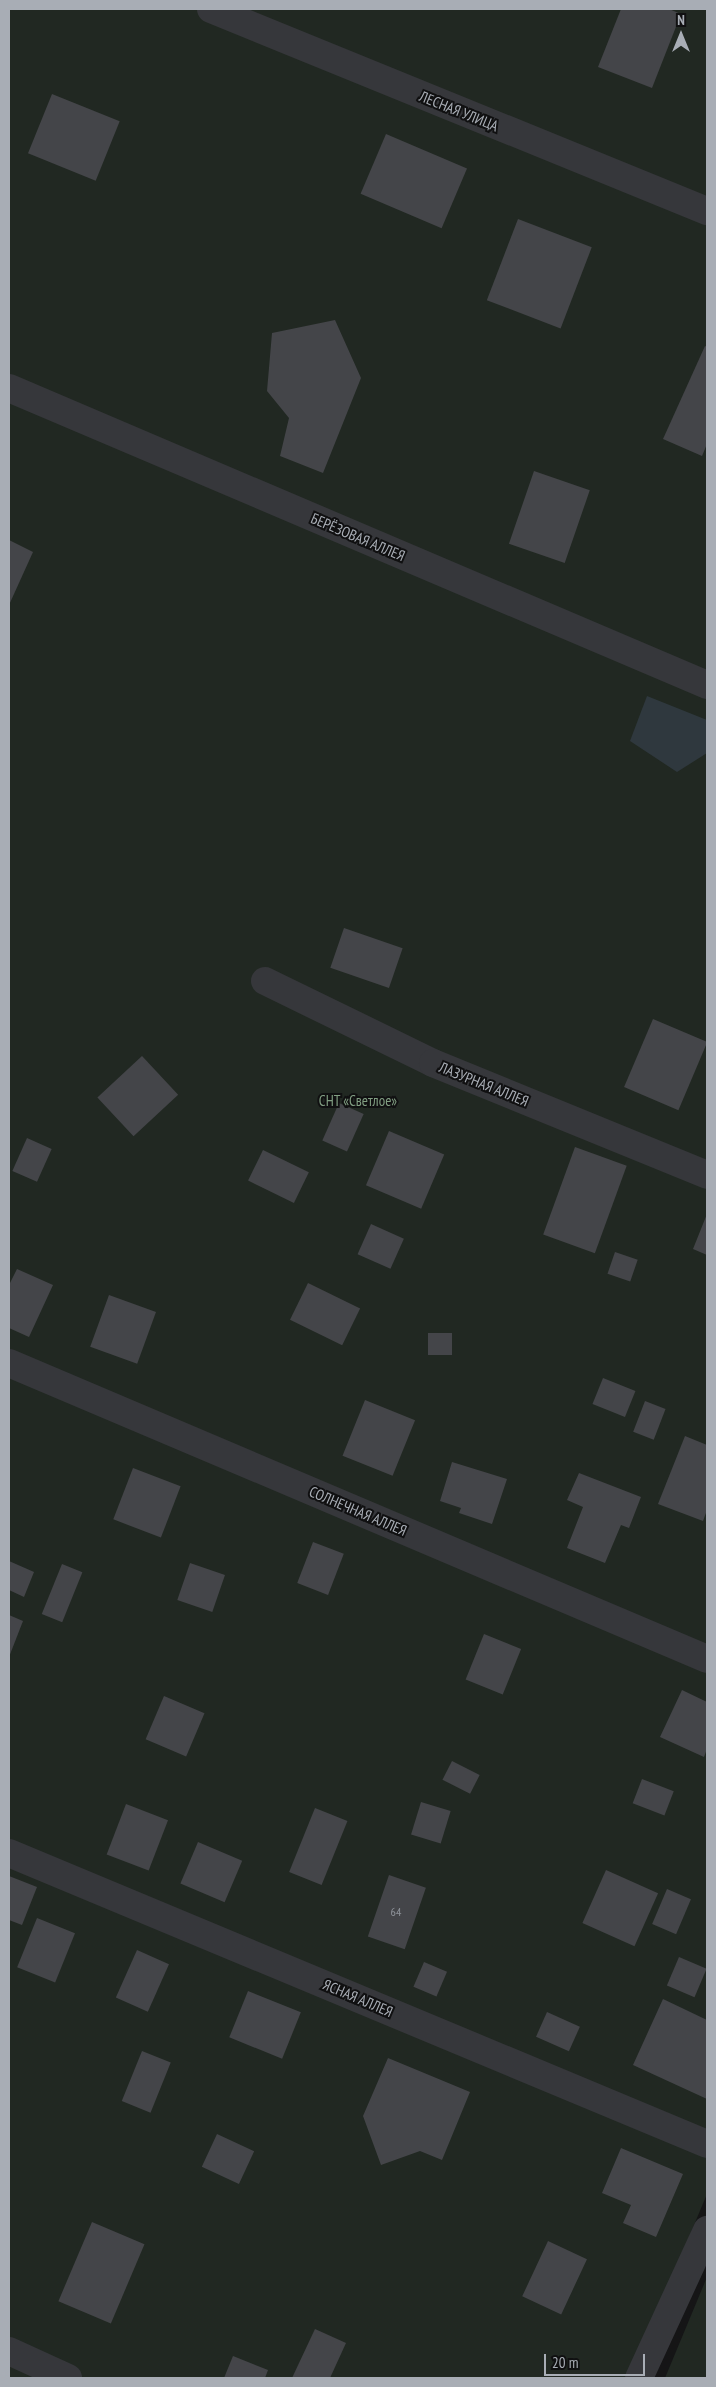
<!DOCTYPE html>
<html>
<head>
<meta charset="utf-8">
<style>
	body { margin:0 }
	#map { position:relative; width:716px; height:2387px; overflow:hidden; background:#151516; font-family:"PT Sans Narrow",sans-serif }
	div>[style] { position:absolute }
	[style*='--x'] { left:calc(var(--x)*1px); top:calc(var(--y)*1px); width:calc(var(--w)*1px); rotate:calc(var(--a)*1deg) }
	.green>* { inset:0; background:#212822 }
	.water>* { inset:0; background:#2f383e }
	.building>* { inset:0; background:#444549; transform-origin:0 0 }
	.street>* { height:28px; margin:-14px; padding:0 14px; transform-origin:14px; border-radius:14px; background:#36373b }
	span { translate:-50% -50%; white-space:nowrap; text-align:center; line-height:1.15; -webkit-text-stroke:4px #101011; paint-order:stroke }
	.number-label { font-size:12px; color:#8f939a }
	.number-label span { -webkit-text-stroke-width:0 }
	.street-label { font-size:15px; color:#a8adb5 }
	.park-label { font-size:15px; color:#819e82 }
	.frame { position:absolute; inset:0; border:10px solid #a8adb5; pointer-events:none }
	.north { position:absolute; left:656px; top:10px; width:50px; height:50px; -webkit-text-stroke:4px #101011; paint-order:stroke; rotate:0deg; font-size:14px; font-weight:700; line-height:20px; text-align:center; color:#a8adb5 }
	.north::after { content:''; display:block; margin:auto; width:18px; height:22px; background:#a8adb5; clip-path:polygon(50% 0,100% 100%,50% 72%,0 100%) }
	.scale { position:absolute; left:544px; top:2354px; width:101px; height:22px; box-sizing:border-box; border:2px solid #a8adb5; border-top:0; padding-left:6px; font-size:15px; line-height:18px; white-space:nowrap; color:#a8adb5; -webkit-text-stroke:4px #101011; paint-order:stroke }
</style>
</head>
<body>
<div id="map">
	<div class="green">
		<i style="clip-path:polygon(9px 9px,707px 9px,707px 2194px,630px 2378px,64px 2378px,9px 2351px)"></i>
		<i style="clip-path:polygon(707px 2277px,707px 2378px,665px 2378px)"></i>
		<i style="clip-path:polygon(9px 2356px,57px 2378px,9px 2378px)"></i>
	</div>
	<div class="water">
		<i style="clip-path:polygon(647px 696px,707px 720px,707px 753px,677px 772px,630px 741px)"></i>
	</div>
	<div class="building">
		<i style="clip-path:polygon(621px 9px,669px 9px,681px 14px,652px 88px,598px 67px)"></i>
		<i style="left:52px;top:94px;width:73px;height:64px;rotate:22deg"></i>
		<i style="left:386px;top:134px;width:88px;height:65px;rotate:23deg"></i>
		<i style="left:518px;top:219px;width:79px;height:87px;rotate:21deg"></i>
		<i style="clip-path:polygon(335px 320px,361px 378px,323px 473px,280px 456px,289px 418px,267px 391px,272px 333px)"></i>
		<i style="clip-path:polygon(705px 346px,707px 347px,707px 444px,702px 456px,663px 439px)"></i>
		<i style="left:534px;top:471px;width:59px;height:77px;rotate:19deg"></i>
		<i style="clip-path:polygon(9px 540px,33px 552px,9px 605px)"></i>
		<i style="left:344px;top:928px;width:62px;height:42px;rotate:19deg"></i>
		<i style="left:653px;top:1019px;width:59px;height:74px;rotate:23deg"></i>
		<i style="left:142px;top:1056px;width:53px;height:61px;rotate:47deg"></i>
		<i style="left:339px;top:1103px;width:27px;height:41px;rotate:24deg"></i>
		<i style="left:389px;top:1131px;width:60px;height:59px;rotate:23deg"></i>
		<i style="left:27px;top:1138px;width:27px;height:36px;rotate:24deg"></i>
		<i style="left:575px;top:1147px;width:55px;height:93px;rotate:20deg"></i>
		<i style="left:263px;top:1150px;width:51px;height:34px;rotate:26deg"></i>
		<i style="clip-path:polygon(707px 1214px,707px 1255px,693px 1249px)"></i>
		<i style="left:371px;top:1224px;width:36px;height:33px;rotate:24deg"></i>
		<i style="left:615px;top:1252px;width:24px;height:23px;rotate:19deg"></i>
		<i style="clip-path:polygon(17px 1269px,53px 1285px,29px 1337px,9px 1328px,9px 1285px)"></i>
		<i style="left:308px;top:1283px;width:58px;height:41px;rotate:26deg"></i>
		<i style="left:109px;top:1295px;width:50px;height:55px;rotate:20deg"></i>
		<i style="left:428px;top:1333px;width:24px;height:22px"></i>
		<i style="left:603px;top:1378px;width:35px;height:28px;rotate:22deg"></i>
		<i style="left:365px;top:1400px;width:54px;height:60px;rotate:22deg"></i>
		<i style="left:645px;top:1401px;width:22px;height:33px;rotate:21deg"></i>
		<i style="clip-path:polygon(685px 1436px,707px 1445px,707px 1510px,703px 1521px,658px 1504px)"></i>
		<i style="clip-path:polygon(452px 1462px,507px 1479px,492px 1524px,459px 1513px,461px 1508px,440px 1501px)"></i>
		<i style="left:133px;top:1468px;width:51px;height:55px;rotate:21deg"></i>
		<i style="clip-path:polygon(579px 1473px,641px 1497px,629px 1528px,621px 1525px,605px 1563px,567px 1548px,583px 1507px,567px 1500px)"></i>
		<i style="left:313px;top:1542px;width:33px;height:44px;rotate:21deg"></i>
		<i style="clip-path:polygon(9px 1561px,34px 1572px,24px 1597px,9px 1590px)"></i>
		<i style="left:190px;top:1563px;width:37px;height:39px;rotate:19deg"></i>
		<i style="left:62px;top:1564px;width:22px;height:54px;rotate:22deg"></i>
		<i style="clip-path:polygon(9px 1615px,23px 1621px,9px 1657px)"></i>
		<i style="left:484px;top:1634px;width:40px;height:49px;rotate:22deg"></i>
		<i style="clip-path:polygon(682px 1690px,707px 1702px,707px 1749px,704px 1757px,660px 1737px)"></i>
		<i style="left:164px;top:1696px;width:44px;height:47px;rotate:23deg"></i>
		<i style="left:452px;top:1761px;width:31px;height:21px;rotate:27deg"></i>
		<i style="left:642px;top:1779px;width:34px;height:26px;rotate:21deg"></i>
		<i style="left:421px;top:1802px;width:31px;height:34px;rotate:17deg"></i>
		<i style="left:126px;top:1804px;width:45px;height:54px;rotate:21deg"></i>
		<i style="left:315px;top:1808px;width:35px;height:69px;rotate:22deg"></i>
		<i style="left:198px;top:1842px;width:48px;height:45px;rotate:23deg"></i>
		<i style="left:606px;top:1870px;width:57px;height:58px;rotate:24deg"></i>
		<i style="left:389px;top:1875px;width:39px;height:65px;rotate:19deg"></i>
		<i style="clip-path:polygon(9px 1876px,37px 1887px,22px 1925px,9px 1920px)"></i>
		<i style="left:667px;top:1889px;width:26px;height:38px;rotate:23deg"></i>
		<i style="left:37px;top:1918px;width:41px;height:53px;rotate:22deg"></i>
		<i style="left:137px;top:1950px;width:35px;height:52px;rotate:24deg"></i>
		<i style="left:679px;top:1957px;width:30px;height:31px;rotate:23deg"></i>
		<i style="left:424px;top:1962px;width:25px;height:27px;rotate:23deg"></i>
		<i style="left:248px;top:1991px;width:57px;height:50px;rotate:22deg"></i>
		<i style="clip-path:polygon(663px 1999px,707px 2020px,707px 2099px,633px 2065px)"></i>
		<i style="left:547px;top:2012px;width:36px;height:27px;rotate:24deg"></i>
		<i style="left:142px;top:2051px;width:31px;height:54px;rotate:22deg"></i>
		<i style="clip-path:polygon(388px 2058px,470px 2092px,442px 2160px,420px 2151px,381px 2165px,363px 2116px)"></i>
		<i style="left:217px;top:2134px;width:41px;height:36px;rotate:25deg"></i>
		<i style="clip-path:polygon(621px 2148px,683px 2174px,656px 2237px,623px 2223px,631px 2205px,602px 2193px)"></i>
		<i style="left:92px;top:2222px;width:57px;height:86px;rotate:23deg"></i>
		<i style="left:548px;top:2241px;width:43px;height:61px;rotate:25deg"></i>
		<i style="clip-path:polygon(315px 2329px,346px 2343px,330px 2378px,292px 2378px)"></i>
		<i style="clip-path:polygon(233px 2356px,268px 2370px,265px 2378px,224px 2378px)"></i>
	</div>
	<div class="street">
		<i style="--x:211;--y:9;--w:536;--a:22.16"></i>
		<i style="--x:9;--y:388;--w:759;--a:23.05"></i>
		<i style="--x:265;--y:981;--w:187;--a:26"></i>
		<i style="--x:433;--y:1063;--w:296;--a:22.2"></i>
		<i style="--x:9;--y:1363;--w:758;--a:22.98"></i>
		<i style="--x:9;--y:1853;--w:756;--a:22.63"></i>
		<i style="--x:9;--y:2351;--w:65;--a:24.6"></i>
		<i style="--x:639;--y:2378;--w:163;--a:-65.3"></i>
	</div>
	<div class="number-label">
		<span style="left:396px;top:1912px">64</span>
	</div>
	<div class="street-label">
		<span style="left:459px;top:111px;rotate:22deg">ЛЕСНАЯ УЛИЦА</span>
		<span style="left:358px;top:537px;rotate:23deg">БЕРЁЗОВАЯ АЛЛЕЯ</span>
		<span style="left:484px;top:1084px;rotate:22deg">ЛАЗУРНАЯ АЛЛЕЯ</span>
		<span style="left:358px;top:1511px;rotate:23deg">СОЛНЕЧНАЯ АЛЛЕЯ</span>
		<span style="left:358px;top:1998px;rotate:23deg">ЯСНАЯ АЛЛЕЯ</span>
	</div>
	<div class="park-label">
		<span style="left:358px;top:1101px">СНТ «Светлое»</span>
	</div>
	<div class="frame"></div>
	<div class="north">N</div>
	<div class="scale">20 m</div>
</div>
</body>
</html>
